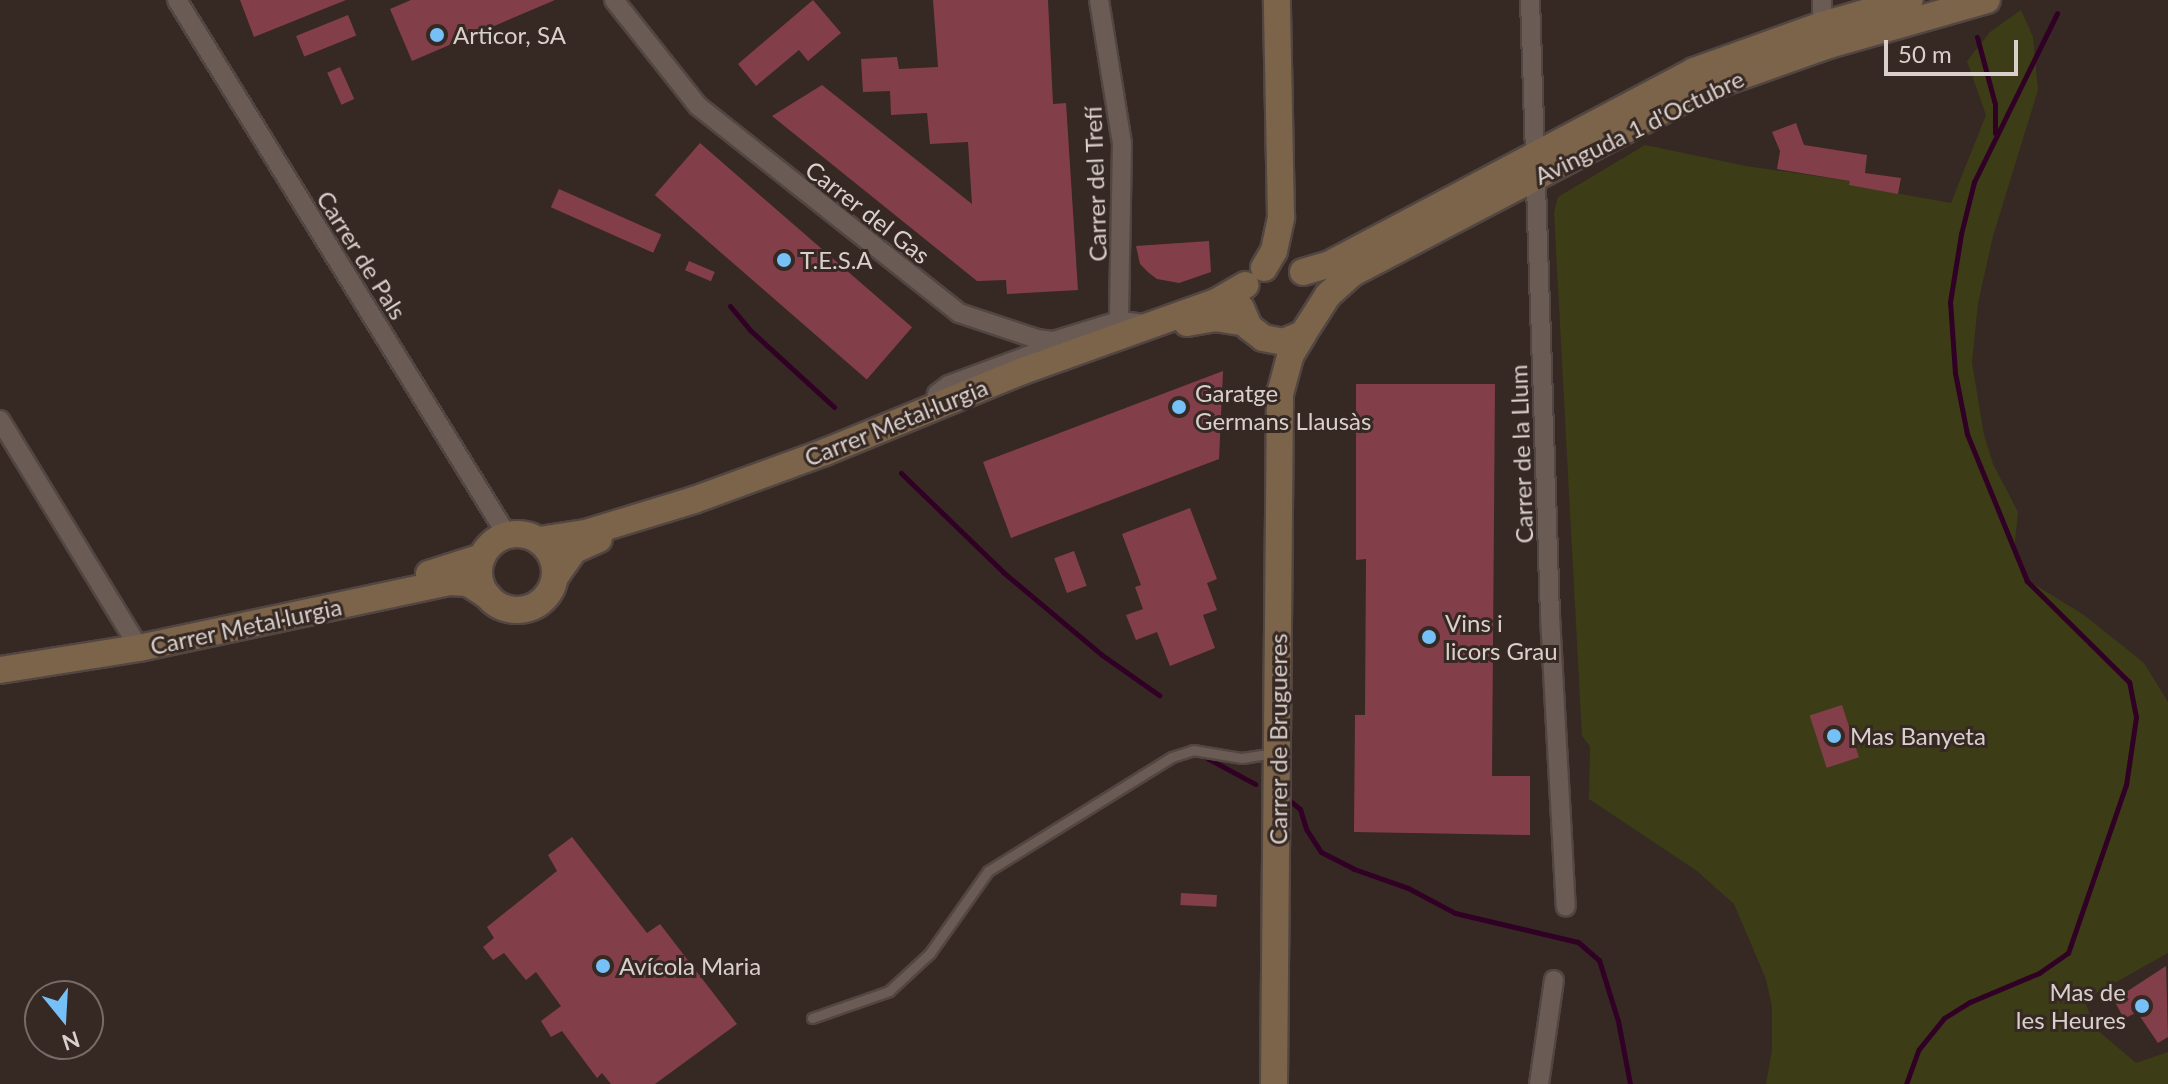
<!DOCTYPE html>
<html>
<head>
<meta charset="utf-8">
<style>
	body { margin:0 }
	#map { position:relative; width:2168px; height:1084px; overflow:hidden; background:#362823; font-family:Lato,sans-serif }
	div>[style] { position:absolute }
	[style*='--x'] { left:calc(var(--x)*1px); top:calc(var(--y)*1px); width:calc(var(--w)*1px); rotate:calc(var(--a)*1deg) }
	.green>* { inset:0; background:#3c3d16 }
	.stream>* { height:5px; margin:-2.5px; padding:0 2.5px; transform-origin:2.5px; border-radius:2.5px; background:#300025 }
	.building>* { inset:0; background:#833f49; transform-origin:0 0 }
	.roads { filter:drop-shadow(2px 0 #524642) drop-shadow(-2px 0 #524642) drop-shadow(0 2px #524642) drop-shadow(0 -2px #524642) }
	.lane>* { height:9px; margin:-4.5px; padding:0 4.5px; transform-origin:4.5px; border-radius:4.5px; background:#6b5b55 }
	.street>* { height:18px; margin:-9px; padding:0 9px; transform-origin:9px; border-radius:9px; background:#6b5b55 }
	.secondary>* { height:26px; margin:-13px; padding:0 13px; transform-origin:13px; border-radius:13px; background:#7c644b }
	.secondary>.ring { margin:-13px; padding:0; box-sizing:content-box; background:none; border:26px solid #7c644b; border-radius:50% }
	.dots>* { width:22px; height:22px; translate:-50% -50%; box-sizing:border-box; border:4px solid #362823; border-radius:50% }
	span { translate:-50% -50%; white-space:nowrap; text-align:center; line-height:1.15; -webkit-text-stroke:6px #362823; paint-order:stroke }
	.poi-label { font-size:24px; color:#d9d0cc }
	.left { translate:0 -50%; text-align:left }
	.right { translate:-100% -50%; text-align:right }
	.street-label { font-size:24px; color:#d9d0cc }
	.north { position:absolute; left:24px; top:980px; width:80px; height:80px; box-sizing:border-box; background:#362823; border:2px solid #776b67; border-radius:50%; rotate:162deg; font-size:22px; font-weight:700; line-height:32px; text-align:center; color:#d9d0cc }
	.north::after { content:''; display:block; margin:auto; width:28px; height:36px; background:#75c0f6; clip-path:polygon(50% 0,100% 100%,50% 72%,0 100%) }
	.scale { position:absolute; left:1884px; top:40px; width:134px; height:36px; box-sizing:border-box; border:4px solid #d9d0cc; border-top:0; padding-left:10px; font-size:24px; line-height:28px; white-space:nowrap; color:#d9d0cc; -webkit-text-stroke:6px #362823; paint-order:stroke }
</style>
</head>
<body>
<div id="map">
	<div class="green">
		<i style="clip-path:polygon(2021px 10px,2033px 37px,2038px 90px,1993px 236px,1978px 303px,1972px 363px,1984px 435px,1993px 464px,2018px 512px,2014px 551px,2027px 580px,2084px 615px,2144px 663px,2168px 702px,2168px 953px,2084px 1000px,2096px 1029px,2136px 1063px,2168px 1052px,2168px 1084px,1766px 1084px,1772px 1050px,1772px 1007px,1766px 979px,1734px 904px,1697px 871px,1589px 799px,1590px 746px,1582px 736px,1554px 212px,1558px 197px,1645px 145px,1746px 166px,1850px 181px,1850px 185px,1951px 203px,1986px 115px,1967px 61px,1990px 32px)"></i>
	</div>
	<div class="stream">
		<i style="--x:1977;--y:37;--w:69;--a:75"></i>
		<i style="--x:1995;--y:104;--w:29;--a:90"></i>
		<i style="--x:730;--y:306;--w:31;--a:50"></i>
		<i style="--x:750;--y:330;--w:114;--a:42.5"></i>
		<i style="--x:901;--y:473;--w:142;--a:44.1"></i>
		<i style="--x:1003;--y:572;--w:129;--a:40"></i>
		<i style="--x:1102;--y:655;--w:70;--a:35.1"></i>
		<i style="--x:1207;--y:758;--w:55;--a:28.4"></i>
		<i style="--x:1290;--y:801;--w:13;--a:39"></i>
		<i style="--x:1300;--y:809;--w:21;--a:73"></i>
		<i style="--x:1306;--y:829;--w:27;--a:57"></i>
		<i style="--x:1321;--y:852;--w:37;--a:27"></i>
		<i style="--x:1354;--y:869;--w:57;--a:19.4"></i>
		<i style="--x:1408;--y:888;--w:53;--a:28"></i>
		<i style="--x:1455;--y:913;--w:126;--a:13.3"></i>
		<i style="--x:1578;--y:942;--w:28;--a:41"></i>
		<i style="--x:1599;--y:960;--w:64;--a:72.7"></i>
		<i style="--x:1618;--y:1021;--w:64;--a:79.2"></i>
		<i style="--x:1906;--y:1084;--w:37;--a:-70"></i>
		<i style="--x:1919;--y:1049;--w:40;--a:-51"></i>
		<i style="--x:1944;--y:1018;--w:31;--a:-32"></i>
		<i style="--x:1970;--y:1002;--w:75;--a:-22.8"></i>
		<i style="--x:2039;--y:973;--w:35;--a:-35"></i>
		<i style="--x:2068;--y:953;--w:178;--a:-71"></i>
		<i style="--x:2126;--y:785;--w:69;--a:-81.6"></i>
		<i style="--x:2136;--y:717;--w:36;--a:-101"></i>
		<i style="--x:2129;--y:682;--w:144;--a:-135.3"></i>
		<i style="--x:2027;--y:581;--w:159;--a:-112.2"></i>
		<i style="--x:1967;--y:434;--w:62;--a:-101.1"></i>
		<i style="--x:1955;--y:373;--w:71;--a:-94"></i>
		<i style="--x:1950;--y:302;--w:69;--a:-80.8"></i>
		<i style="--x:1961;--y:234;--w:54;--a:-76"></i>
		<i style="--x:1974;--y:182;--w:188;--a:-63.8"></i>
	</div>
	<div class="building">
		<i style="clip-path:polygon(240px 0,346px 0,254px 37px)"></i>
		<i style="clip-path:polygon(411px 0,555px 0,412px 61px,390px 9px)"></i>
		<i style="clip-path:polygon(813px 0,841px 33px,808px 61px,799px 50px,756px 86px,738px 64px)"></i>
		<i style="clip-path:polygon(933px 0,1048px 0,1053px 104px,1066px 103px,1078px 290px,1007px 294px,1006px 280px,977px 281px,772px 116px,822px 85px,972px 204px,968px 142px,930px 144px,927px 113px,891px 115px,890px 91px,863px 92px,861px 59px,897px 57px,899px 69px,938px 67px)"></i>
		<i style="left:348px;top:15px;width:22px;height:56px;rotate:68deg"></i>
		<i style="left:340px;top:67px;width:35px;height:14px;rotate:66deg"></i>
		<i style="clip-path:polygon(1796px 123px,1804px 145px,1867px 155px,1865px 173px,1901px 178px,1898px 194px,1849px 185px,1850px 181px,1777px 169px,1780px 151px,1772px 132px)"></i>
		<i style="left:700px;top:143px;width:281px;height:69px;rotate:41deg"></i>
		<i style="left:559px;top:189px;width:112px;height:20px;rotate:24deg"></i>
		<i style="clip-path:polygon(1209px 241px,1211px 272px,1179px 283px,1157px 279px,1149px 273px,1140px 264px,1136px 246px)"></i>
		<i style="left:689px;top:261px;width:28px;height:10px;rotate:23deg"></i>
		<i style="clip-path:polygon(1223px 371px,1219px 459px,1011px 538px,983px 462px)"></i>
		<i style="clip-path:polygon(1356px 384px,1495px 384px,1492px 776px,1530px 776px,1530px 835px,1354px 832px,1355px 715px,1365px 715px,1366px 559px,1356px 560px)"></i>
		<i style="clip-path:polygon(1190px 508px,1217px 579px,1207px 583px,1217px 610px,1203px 615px,1215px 648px,1170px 666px,1157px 632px,1136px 640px,1126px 615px,1143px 609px,1135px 587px,1141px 585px,1122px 534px)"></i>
		<i style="left:1074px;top:551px;width:37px;height:21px;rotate:70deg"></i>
		<i style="left:1842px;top:705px;width:55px;height:34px;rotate:72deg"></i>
		<i style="clip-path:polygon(572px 837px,647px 933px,660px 924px,737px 1024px,655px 1084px,611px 1084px,602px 1073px,597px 1078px,562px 1031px,551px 1037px,541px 1021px,561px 1006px,536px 972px,526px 980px,504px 953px,493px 960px,483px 947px,494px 938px,487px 927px,557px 871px,548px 855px)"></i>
		<i style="left:1181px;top:893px;width:36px;height:12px;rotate:3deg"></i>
		<i style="clip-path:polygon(2166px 966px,2168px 1037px,2158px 1043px,2137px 1012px,2124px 1019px,2114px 1000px)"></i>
	</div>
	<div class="roads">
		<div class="lane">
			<i style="--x:812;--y:1018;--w:82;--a:-19.3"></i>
			<i style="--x:889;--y:991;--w:56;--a:-42.8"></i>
			<i style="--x:930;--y:953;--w:100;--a:-54.7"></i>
			<i style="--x:988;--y:871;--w:216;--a:-31.8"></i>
			<i style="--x:1172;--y:757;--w:22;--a:-18"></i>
			<i style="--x:1193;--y:750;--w:50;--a:9.3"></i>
			<i style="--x:1242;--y:758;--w:33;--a:-9"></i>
		</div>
		<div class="street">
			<i style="--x:177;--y:0;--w:629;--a:58.33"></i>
			<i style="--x:614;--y:0;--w:135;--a:51.6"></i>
			<i style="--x:698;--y:106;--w:333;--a:38.4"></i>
			<i style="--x:959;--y:313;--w:82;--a:18.4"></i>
			<i style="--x:1037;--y:339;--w:16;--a:7"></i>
			<i style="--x:1053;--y:341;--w:69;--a:-16.9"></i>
			<i style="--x:1119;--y:321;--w:30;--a:6"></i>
			<i style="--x:1099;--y:0;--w:146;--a:80.9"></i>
			<i style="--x:1122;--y:144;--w:177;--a:91"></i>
			<i style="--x:1530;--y:0;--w:616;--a:88.14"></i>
			<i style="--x:1550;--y:616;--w:291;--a:86.9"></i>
			<i style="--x:1822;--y:0;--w:25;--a:90"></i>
			<i style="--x:934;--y:407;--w:13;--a:-77"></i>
			<i style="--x:937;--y:394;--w:15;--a:-37"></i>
			<i style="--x:949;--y:385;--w:95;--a:-20.3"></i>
			<i style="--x:0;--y:420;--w:267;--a:58.6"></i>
			<i style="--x:1539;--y:1084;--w:105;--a:-81.8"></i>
		</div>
		<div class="secondary">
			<i style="--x:1264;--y:268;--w:20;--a:-60"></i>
			<i style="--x:1274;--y:251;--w:35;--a:-78"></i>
			<i style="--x:1281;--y:217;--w:217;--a:-91.1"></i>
			<i style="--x:1303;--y:272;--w:26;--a:-16"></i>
			<i style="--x:1328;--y:265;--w:414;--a:-27.9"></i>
			<i style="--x:1694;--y:71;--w:136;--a:-19.8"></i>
			<i style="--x:1822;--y:25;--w:91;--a:-15.9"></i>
			<i style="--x:1241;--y:308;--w:21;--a:67"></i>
			<i style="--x:1249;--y:327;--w:18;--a:38"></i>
			<i style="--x:1263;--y:338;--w:20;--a:11"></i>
			<i style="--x:1283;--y:342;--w:22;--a:-22"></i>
			<i style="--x:1187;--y:323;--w:28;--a:-10"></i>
			<i style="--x:1215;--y:318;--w:32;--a:9"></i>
			<i class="ring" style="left:479px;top:534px;width:50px;height:50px"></i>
			<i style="--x:539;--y:540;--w:48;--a:-8.5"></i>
			<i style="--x:586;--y:533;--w:113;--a:-17"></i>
			<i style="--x:694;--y:500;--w:140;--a:-20.1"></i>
			<i style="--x:825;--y:452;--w:211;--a:-22.3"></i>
			<i style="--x:1020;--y:372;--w:208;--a:-19.7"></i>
			<i style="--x:1216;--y:302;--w:34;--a:-30"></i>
			<i style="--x:429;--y:574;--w:56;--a:-17.8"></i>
			<i style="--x:555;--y:577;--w:33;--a:-55"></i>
			<i style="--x:574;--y:550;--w:27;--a:-24"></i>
			<i style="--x:0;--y:670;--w:141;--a:-9"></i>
			<i style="--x:139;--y:648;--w:317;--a:-12"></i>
			<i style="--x:449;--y:582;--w:19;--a:3"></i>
			<i style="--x:468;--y:583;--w:24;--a:33"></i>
			<i style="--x:1274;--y:1084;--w:690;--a:-89.5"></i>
			<i style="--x:1280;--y:394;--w:39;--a:-75"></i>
			<i style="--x:1290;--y:356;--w:26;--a:-59"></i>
			<i style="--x:1303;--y:334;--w:46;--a:-57.3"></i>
			<i style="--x:1328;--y:295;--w:31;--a:-42"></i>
			<i style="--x:1351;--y:274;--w:396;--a:-27.7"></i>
			<i style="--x:1702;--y:90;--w:135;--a:-19.5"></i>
			<i style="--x:1829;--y:45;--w:164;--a:-15.9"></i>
		</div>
	</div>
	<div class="dots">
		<i style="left:437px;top:35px;background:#75c0f6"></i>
		<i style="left:784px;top:260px;background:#75c0f6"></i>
		<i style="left:1179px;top:407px;background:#75c0f6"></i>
		<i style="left:1429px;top:637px;background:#75c0f6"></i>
		<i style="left:1834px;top:736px;background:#75c0f6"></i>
		<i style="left:603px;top:966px;background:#75c0f6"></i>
		<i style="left:2142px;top:1006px;background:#75c0f6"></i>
	</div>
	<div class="poi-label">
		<span class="left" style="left:453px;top:35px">Articor, SA</span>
		<span class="left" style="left:800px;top:260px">T.E.S.A</span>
		<span class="left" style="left:1195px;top:407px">Garatge<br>Germans Llausàs</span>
		<span class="left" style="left:1445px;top:637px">Vins i<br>licors Grau</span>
		<span class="left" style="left:1850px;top:736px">Mas Banyeta</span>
		<span class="left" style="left:619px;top:966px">Avícola Maria</span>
		<span class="right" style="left:2126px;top:1006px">Mas de<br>les Heures</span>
	</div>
	<div class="street-label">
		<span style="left:1639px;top:127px;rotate:-26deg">Avinguda 1 d'Octubre</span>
		<span style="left:1095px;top:184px;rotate:-92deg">Carrer del Trefí</span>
		<span style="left:868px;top:212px;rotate:38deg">Carrer del Gas</span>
		<span style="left:362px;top:255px;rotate:58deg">Carrer de Pals</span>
		<span style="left:896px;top:422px;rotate:-22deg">Carrer Metal·lurgia</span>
		<span style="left:1521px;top:454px;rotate:-92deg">Carrer de la Llum</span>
		<span style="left:246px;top:626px;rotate:-12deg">Carrer Metal·lurgia</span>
		<span style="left:1278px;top:739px;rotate:-90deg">Carrer de Brugueres</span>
	</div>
	<div class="north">N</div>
	<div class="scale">50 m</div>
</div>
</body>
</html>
